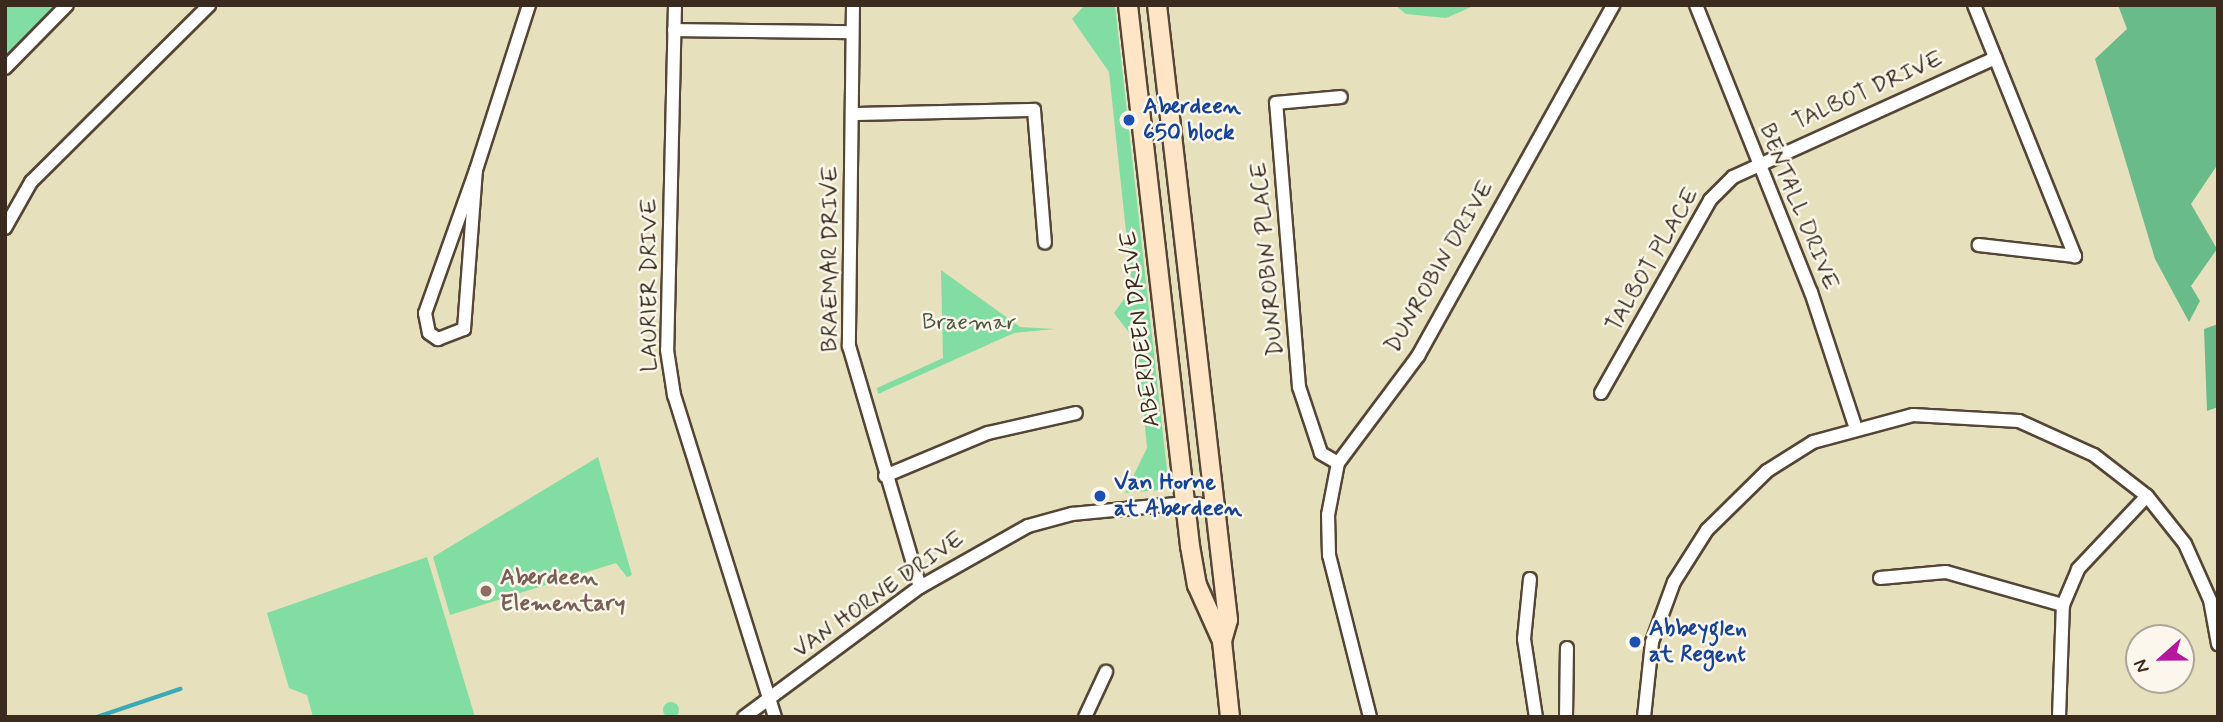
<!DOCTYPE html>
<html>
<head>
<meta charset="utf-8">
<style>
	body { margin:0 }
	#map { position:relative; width:2223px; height:722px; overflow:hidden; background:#e7e0bc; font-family:Mynerve,sans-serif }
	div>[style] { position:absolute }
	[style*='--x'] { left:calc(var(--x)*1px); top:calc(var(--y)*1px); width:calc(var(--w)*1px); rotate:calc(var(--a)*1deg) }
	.green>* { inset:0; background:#82dda3 }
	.round { border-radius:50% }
	.forest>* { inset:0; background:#69bc89 }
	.stream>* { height:3.5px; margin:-1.75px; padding:0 1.75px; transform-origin:1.75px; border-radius:1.75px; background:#3aaab7 }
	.roads { filter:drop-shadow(2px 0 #554536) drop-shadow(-2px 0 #554536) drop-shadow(0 2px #554536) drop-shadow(0 -2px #554536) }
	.street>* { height:12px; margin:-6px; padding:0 6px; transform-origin:6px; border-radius:6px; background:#fff }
	.secondary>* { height:18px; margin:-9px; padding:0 9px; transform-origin:9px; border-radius:9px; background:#fee5c5 }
	.dots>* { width:19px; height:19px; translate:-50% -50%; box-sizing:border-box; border:4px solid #fbf7ec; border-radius:50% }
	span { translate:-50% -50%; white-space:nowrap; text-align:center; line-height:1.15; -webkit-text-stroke:5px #fbf7ec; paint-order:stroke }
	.street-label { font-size:23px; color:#3b2a1e }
	.transit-label { font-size:23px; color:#164399; font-weight:700 }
	.left { translate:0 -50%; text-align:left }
	.park-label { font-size:23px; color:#4d573f }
	.education-label { font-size:23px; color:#785e54; font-weight:700 }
	.frame { position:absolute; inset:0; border:7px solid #3b2a1e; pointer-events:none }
	.north { position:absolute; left:2125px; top:624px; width:70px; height:70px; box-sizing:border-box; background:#fbf7ec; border:2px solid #aea59a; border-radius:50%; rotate:249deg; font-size:19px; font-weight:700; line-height:28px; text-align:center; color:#3b2a1e }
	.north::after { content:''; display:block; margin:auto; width:24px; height:32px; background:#b5179e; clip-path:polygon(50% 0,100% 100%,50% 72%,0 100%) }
</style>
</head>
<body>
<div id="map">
	<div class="green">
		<i style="clip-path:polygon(5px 5px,59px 5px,5px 64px)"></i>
		<i style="clip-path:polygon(1085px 5px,1115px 5px,1168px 479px,1160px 490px,1125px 493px,1147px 448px,1137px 343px,1114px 313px,1132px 288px,1109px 72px,1072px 19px)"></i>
		<i style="clip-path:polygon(1395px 5px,1476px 5px,1446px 18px,1406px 14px)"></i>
		<i style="clip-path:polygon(941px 270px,1020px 327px,1055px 329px,1014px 333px,878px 394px,877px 388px,943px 358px)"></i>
		<i style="clip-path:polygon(598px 457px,632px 575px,627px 577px,616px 563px,450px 615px,433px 557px)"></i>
		<i style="clip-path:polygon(427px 557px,475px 717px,313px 717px,307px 695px,289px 688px,267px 613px)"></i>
		<i class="round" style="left:663px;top:702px;width:16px;height:16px"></i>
	</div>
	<div class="forest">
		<i style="clip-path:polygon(2118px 5px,2218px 5px,2218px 164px,2191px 204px,2217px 249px,2191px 286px,2200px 301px,2189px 322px,2155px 259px,2095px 59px,2127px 29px)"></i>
		<i style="clip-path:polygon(2218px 324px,2218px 407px,2207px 411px,2204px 329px)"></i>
	</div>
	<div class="stream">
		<i style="--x:97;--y:717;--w:88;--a:-18.6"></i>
	</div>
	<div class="roads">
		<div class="street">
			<i style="--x:675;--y:5;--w:345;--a:91.3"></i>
			<i style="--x:667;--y:350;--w:46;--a:81.2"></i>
			<i style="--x:674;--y:395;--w:337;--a:72.6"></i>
			<i style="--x:853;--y:5;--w:341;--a:90.7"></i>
			<i style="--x:849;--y:346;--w:251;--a:73.6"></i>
			<i style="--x:1696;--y:5;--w:309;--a:68.2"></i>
			<i style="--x:1811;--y:292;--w:141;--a:71.8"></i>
			<i style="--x:1974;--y:5;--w:271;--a:68.1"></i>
			<i style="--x:2075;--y:256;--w:97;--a:-173.5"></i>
			<i style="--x:674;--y:30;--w:176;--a:0.7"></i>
			<i style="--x:5;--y:68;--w:88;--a:-45.5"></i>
			<i style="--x:852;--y:114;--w:182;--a:-1.3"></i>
			<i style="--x:1034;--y:110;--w:133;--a:85.3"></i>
			<i style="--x:476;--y:170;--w:152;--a:109.6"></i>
			<i style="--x:425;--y:313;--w:20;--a:79"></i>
			<i style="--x:429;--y:333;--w:11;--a:34"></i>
			<i style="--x:438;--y:339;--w:28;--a:-21"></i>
			<i style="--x:464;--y:329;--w:159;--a:-85.7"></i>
			<i style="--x:476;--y:170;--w:173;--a:-72.2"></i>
			<i style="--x:5;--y:228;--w:53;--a:-60.5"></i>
			<i style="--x:31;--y:182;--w:251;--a:-44.8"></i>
			<i style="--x:1601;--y:393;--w:222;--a:-60.5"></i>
			<i style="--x:1710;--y:200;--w:33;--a:-45"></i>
			<i style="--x:1733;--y:177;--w:288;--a:-24.4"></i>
			<i style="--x:1338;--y:463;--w:20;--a:-150"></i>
			<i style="--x:1321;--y:453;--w:70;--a:-108.4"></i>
			<i style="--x:1299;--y:387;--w:285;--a:-94.6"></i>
			<i style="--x:1276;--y:103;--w:65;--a:-5.3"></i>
			<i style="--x:885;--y:476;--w:112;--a:-22.7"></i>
			<i style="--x:988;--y:433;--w:90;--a:-12.8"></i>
			<i style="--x:1880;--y:578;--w:66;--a:-5.2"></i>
			<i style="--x:1946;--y:572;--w:122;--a:15.8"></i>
			<i style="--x:1530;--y:579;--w:60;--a:95.7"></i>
			<i style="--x:1524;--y:639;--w:79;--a:81.3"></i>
			<i style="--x:744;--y:717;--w:219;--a:-36.5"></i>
			<i style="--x:920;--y:587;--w:124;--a:-29.5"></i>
			<i style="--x:1028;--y:526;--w:46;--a:-15.3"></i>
			<i style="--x:1072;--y:514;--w:115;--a:-5.5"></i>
			<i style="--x:1186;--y:503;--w:26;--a:7"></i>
			<i style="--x:1085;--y:717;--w:50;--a:-65"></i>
			<i style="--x:1370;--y:717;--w:167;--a:-104.2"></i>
			<i style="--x:1329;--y:555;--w:40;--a:-91.4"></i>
			<i style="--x:1328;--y:515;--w:53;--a:-79.1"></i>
			<i style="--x:1338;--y:463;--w:134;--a:-53.2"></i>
			<i style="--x:1418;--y:356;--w:402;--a:-60.9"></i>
			<i style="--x:1566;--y:717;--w:69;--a:-89.2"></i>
			<i style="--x:1644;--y:717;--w:75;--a:-83.9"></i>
			<i style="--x:1652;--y:642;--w:64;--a:-69.9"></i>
			<i style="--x:1674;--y:582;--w:62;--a:-57.6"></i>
			<i style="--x:1707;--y:530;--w:84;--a:-44.5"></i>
			<i style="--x:1767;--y:471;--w:54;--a:-32.2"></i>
			<i style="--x:1813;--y:442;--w:104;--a:-15.1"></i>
			<i style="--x:1913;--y:415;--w:106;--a:3.2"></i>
			<i style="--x:2019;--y:421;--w:82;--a:24.4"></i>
			<i style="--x:2094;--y:455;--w:67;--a:37.7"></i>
			<i style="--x:2147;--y:496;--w:61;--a:51.6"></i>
			<i style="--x:2185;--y:544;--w:61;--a:65.9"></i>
			<i style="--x:2210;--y:600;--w:45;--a:79.7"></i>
			<i style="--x:2059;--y:717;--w:112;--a:-88"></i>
			<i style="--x:2063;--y:605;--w:39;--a:-67"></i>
			<i style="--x:2078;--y:569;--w:100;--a:-46.6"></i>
		</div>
		<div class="secondary">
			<i style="--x:1128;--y:5;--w:545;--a:83.46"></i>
			<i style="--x:1190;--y:546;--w:40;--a:80"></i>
			<i style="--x:1197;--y:585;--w:61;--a:65.9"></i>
			<i style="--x:1157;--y:5;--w:619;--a:83.41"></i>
			<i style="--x:1228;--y:620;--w:22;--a:106"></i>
			<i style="--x:1222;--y:641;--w:76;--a:84"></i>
		</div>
	</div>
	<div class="dots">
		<i style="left:1129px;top:120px;background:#1a4fb4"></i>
		<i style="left:1100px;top:496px;background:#1a4fb4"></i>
		<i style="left:486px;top:591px;background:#8d6e63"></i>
		<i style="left:1635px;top:642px;background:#1a4fb4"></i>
	</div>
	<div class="street-label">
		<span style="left:1868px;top:91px;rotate:-24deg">TALBOT DRIVE</span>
		<span style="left:1798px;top:207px;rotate:68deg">BENTALL DRIVE</span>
		<span style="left:831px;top:259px;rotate:-90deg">BRAEMAR DRIVE</span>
		<span style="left:1268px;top:259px;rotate:-95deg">DUNROBIN PLACE</span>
		<span style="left:1653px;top:260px;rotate:-60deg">TALBOT PLACE</span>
		<span style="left:1440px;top:267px;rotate:-60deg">DUNROBIN DRIVE</span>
		<span style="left:650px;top:285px;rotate:-90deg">LAURIER DRIVE</span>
		<span style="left:1141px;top:329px;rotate:-97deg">ABERDEEN DRIVE</span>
		<span style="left:879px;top:595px;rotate:-35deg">VAN HORNE DRIVE</span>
	</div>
	<div class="transit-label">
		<span class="left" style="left:1143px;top:120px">Aberdeen<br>650 block</span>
		<span class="left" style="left:1114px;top:496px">Van Horne<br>at Aberdeen</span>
		<span class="left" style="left:1649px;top:642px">Abbeyglen<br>at Regent</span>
	</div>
	<div class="park-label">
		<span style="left:969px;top:323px">Braemar</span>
	</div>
	<div class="education-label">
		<span class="left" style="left:500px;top:591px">Aberdeen<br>Elementary</span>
	</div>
	<div class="frame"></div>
	<div class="north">N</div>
</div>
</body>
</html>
